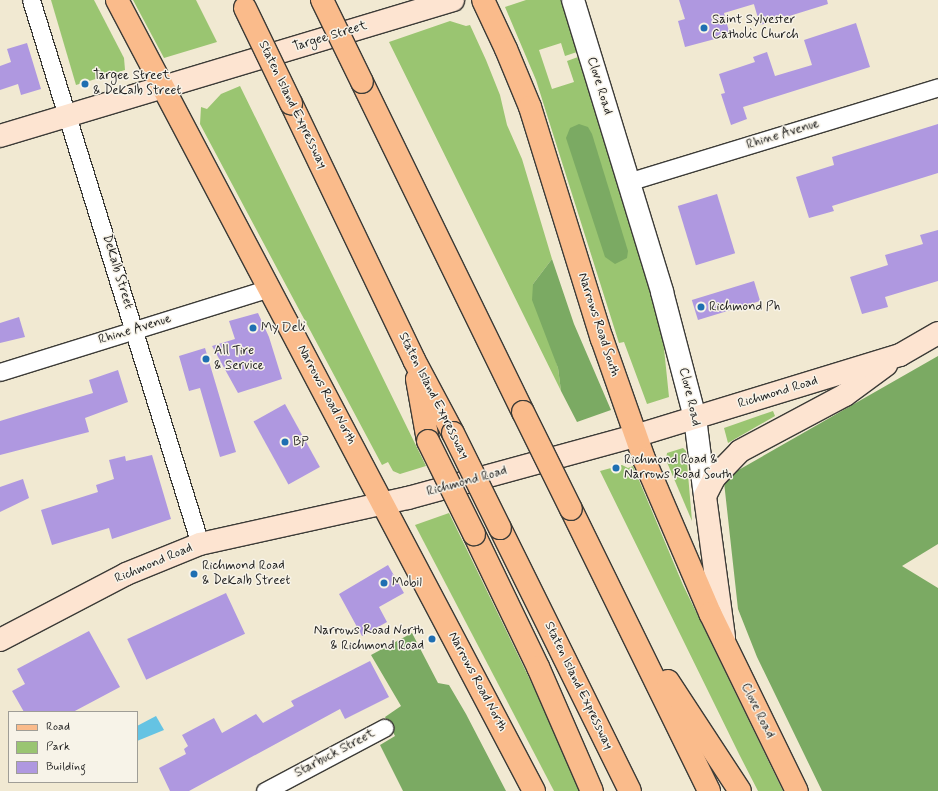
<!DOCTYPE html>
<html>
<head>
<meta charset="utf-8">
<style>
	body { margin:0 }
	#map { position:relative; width:938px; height:791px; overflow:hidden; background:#f1e9d2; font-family:Mynerve,sans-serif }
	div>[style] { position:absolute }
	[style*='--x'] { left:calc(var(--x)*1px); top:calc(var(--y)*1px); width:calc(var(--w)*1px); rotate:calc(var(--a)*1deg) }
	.green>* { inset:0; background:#9ac571 }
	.forest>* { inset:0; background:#7baa63 }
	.water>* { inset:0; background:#65c3e3 }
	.building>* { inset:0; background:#af98e0; transform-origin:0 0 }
	.roads { filter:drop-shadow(1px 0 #3c3b37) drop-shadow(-1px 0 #3c3b37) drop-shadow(0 1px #3c3b37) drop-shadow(0 -1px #3c3b37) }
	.minor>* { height:17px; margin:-8.5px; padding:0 8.5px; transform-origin:8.5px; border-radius:8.5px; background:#fff }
	.tertiary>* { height:22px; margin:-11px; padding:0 11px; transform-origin:11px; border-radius:11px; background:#fff }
	.secondary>* { height:22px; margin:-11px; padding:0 11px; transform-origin:11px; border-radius:11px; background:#fde4d1 }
	.primary>* { height:22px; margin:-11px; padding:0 11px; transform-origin:11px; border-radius:11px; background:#fabb8b }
	.motorway>* { height:22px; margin:-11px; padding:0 11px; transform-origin:11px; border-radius:11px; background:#fabb8b }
	.bridges { filter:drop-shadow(1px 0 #3c3b37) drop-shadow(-1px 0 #3c3b37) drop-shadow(0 1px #3c3b37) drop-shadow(0 -1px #3c3b37) }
	.motorway-bridge>* { height:22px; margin:-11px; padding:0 11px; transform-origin:11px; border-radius:11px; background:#fabb8b }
	.dots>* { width:11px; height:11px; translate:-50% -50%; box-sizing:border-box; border:2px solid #f7f3e8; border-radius:50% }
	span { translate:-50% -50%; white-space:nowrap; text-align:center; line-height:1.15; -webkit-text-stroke:3px #f7f3e8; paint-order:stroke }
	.poi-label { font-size:13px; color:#1c1c1c }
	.left { translate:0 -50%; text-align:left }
	.right { translate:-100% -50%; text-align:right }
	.street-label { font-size:13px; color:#1c1c1c }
	.legend { position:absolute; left:8px; top:711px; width:130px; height:72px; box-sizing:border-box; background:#f7f3e8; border:1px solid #9f9d96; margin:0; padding:5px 7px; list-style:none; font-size:12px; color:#1c1c1c }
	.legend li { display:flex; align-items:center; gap:8px; height:20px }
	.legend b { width:20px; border:1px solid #9f9d96 }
</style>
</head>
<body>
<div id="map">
	<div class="green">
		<i style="clip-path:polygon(51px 0,94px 0,124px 58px,125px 70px,76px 85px)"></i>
		<i style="clip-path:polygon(133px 0,196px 0,217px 42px,164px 58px)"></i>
		<i style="clip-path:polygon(526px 0,561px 0,577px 52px,565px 56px,561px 43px,539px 50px,552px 89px,574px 82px,567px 61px,578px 57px,662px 329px,669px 397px,647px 404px,624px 342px,619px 343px,536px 80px,505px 7px)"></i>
		<i style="clip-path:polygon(450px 21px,466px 26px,470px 25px,486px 60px,500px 95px,507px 125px,522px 159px,552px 259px,533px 284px,558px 368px,561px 391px,389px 42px)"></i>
		<i style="clip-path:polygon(240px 86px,332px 274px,426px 466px,400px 474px,393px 471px,388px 462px,382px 465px,200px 124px,201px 107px,207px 109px,221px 94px)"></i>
		<i style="clip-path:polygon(773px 411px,775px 416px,728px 443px,724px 428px)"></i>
		<i style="clip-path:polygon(683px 448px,686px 451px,692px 521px,666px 460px,667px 453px)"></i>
		<i style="clip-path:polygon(622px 465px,628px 468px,633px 466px,683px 585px,783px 791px,758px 791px,739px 754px,600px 471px)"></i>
		<i style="clip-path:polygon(449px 513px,534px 688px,580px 791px,554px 791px,415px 525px)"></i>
	</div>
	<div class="forest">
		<i style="clip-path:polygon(579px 124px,588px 127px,592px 134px,628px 251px,627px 258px,615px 264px,605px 257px,566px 138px,570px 128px)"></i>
		<i style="clip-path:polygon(552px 259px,574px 324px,611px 410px,577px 422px,561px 391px,558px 368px,532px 300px,533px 284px)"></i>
		<i style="clip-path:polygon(938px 356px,938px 544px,902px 566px,938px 588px,938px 791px,822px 791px,757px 657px,738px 609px,724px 482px,728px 476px)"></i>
		<i style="clip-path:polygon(412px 633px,438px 683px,449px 685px,466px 714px,506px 791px,403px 791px,380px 745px,395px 736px,385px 717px,401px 706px,371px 655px)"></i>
	</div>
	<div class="water">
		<i style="clip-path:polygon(156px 716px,164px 730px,137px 741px,137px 726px)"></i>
	</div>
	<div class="building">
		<i style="clip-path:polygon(679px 0,827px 0,828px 4px,760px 25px,753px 1px,754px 4px,724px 13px,730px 35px,685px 47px,678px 21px,685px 19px)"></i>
		<i style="clip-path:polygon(856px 23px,870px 67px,743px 107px,747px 119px,731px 125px,721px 94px,725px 93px,719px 74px,755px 62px,753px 57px,767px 52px,775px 76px,812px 65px,804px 40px)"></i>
		<i style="clip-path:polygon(27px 43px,41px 89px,21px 95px,18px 84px,0 90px,0 66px,11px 62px,7px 49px)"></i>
		<i style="clip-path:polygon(938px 124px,938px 173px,832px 206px,834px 211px,809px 218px,796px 177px,834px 165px,832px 157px)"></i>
		<i style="left:717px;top:194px;width:62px;height:41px;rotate:73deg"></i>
		<i style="clip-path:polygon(938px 230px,938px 281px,885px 297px,888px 307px,862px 314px,850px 277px,888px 265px,885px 255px,923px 244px,920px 235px)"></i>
		<i style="left:754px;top:281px;width:21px;height:65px;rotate:73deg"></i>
		<i style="clip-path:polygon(258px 313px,269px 337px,282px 379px,238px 393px,212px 346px,235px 339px,229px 321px)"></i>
		<i style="clip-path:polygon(19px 317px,25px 337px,0 343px,0 323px)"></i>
		<i style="clip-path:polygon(205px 348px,236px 452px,220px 457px,200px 388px,189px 391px,179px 356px)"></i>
		<i style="clip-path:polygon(118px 370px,128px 402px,85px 418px,89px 432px,0 455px,0 421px,93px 393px,89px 380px)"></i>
		<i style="left:285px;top:404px;width:72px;height:36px;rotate:61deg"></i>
		<i style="clip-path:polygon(152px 455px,171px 519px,112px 539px,109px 528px,52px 545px,41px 510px,98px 492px,96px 485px,114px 479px,109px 460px,125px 456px,126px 461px)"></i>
		<i style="clip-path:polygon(23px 479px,29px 498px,0 512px,0 487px)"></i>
		<i style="clip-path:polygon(388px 565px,404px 593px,379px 607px,387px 622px,362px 636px,339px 594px)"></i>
		<i style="left:226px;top:593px;width:45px;height:109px;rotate:65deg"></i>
		<i style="clip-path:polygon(89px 631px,120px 687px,73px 712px,24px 712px,12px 691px,25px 684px,17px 669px)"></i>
		<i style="clip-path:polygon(370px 661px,389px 697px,345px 719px,340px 709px,189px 791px,170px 791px,159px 768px,186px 754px,184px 749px,188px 746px,182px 735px,214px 718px,222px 733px,256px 714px,263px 723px,294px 706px,291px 701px)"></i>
	</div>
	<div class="roads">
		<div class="minor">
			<i style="--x:31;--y:0;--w:570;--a:72.74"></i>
			<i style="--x:628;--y:182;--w:324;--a:-17"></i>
			<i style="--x:0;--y:372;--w:282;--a:-17.3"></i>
			<i style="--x:265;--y:791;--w:135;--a:-27.9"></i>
		</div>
		<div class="tertiary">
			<i style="--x:573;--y:0;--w:305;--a:73"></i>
			<i style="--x:662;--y:292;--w:130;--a:75.3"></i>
			<i style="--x:695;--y:418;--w:79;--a:82.7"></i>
		</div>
		<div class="secondary">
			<i style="--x:0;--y:136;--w:473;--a:-16.7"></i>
			<i style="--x:724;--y:637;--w:142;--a:-97.7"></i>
			<i style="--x:705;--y:496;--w:20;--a:-63"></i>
			<i style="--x:714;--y:478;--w:37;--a:-46"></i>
			<i style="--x:740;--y:451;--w:119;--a:-28.1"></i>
			<i style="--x:845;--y:395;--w:51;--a:-36.2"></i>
			<i style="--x:0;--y:640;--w:142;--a:-27.6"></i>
			<i style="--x:126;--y:574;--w:80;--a:-22.1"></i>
			<i style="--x:200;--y:544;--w:213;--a:-12.5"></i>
			<i style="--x:408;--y:498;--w:235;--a:-15.3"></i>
			<i style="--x:635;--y:436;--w:277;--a:-17"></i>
			<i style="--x:900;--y:355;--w:44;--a:-30.1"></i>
		</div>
		<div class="primary">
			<i style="--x:117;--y:0;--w:894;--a:62.2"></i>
			<i style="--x:483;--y:0;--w:54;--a:64.9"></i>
			<i style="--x:506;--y:49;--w:63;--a:67.5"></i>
			<i style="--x:530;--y:107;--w:243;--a:72.8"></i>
			<i style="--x:602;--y:339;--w:127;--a:70.7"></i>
			<i style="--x:644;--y:459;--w:168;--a:66.8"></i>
			<i style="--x:710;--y:613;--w:198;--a:64"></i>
		</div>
		<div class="motorway">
			<i style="--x:362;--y:82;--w:367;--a:64"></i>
			<i style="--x:291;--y:103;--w:285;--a:64.4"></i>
			<i style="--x:414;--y:360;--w:83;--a:61.9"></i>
			<i style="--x:417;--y:379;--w:63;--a:79.9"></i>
			<i style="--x:571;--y:509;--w:314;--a:63.9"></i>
			<i style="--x:500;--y:528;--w:293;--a:63.7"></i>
			<i style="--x:474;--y:534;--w:148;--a:64.3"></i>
			<i style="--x:538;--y:667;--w:135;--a:66.5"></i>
			<i style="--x:668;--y:681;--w:131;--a:56.8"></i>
		</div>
	</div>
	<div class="bridges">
		<div class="motorway-bridge">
			<i style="--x:322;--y:0;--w:91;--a:64"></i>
			<i style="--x:245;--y:8;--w:106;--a:64.2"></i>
			<i style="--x:523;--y:412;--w:108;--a:63.7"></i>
			<i style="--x:453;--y:433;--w:106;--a:63.7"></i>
			<i style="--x:428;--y:441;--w:104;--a:63.7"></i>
		</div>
	</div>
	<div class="dots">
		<i style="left:704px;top:28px;background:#1f6fb2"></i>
		<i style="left:85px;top:84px;background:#1f6fb2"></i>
		<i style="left:701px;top:307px;background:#1f6fb2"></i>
		<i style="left:253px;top:328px;background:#1f6fb2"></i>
		<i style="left:206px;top:359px;background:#1f6fb2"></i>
		<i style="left:285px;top:442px;background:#1f6fb2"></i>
		<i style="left:616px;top:468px;background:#1f6fb2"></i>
		<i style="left:194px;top:574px;background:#1f6fb2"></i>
		<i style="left:384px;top:583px;background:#1f6fb2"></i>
		<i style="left:432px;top:639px;background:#1f6fb2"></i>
	</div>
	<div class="poi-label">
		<span class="left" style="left:712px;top:28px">Saint Sylvester<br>Catholic Church</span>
		<span class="left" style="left:93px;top:84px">Targee Street<br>&amp; DeKalb Street</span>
		<span class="left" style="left:709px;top:307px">Richmond Ph</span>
		<span class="left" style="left:261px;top:328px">My Deli</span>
		<span class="left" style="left:214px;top:359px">All Tire<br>&amp; Service</span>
		<span class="left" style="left:293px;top:442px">BP</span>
		<span class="left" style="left:624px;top:468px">Richmond Road &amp;<br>Narrows Road South</span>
		<span class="left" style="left:202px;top:574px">Richmond Road<br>&amp; DeKalb Street</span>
		<span class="left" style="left:392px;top:583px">Mobil</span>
		<span class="right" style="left:424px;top:639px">Narrows Road North<br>&amp; Richmond Road</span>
	</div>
	<div class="street-label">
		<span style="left:330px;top:37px;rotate:-17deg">Targee Street</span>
		<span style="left:599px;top:86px;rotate:73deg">Clove Road</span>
		<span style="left:292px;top:105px;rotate:64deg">Staten Island Expressway</span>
		<span style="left:783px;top:135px;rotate:-17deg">Rhine Avenue</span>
		<span style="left:117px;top:272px;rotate:73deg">DeKalb Street</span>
		<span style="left:598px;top:325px;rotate:72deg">Narrows Road South</span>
		<span style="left:135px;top:330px;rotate:-17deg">Rhine Avenue</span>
		<span style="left:778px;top:393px;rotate:-17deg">Richmond Road</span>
		<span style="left:326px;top:395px;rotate:62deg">Narrows Road North</span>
		<span style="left:433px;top:396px;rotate:63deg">Staten Island Expressway</span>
		<span style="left:689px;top:397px;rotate:77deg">Clove Road</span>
		<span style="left:467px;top:482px;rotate:-15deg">Richmond Road</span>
		<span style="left:154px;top:564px;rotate:-23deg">Richmond Road</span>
		<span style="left:477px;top:682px;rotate:62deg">Narrows Road North</span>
		<span style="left:578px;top:686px;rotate:64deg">Staten Island Expressway</span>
		<span style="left:757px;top:711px;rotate:64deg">Clove Road</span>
		<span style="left:335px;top:754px;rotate:-28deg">Starbuck Street</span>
	</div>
	<ul class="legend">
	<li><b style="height:5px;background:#fabb8b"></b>Road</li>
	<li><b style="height:11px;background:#9ac571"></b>Park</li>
	<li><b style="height:11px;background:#af98e0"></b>Building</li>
	</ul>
</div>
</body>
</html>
